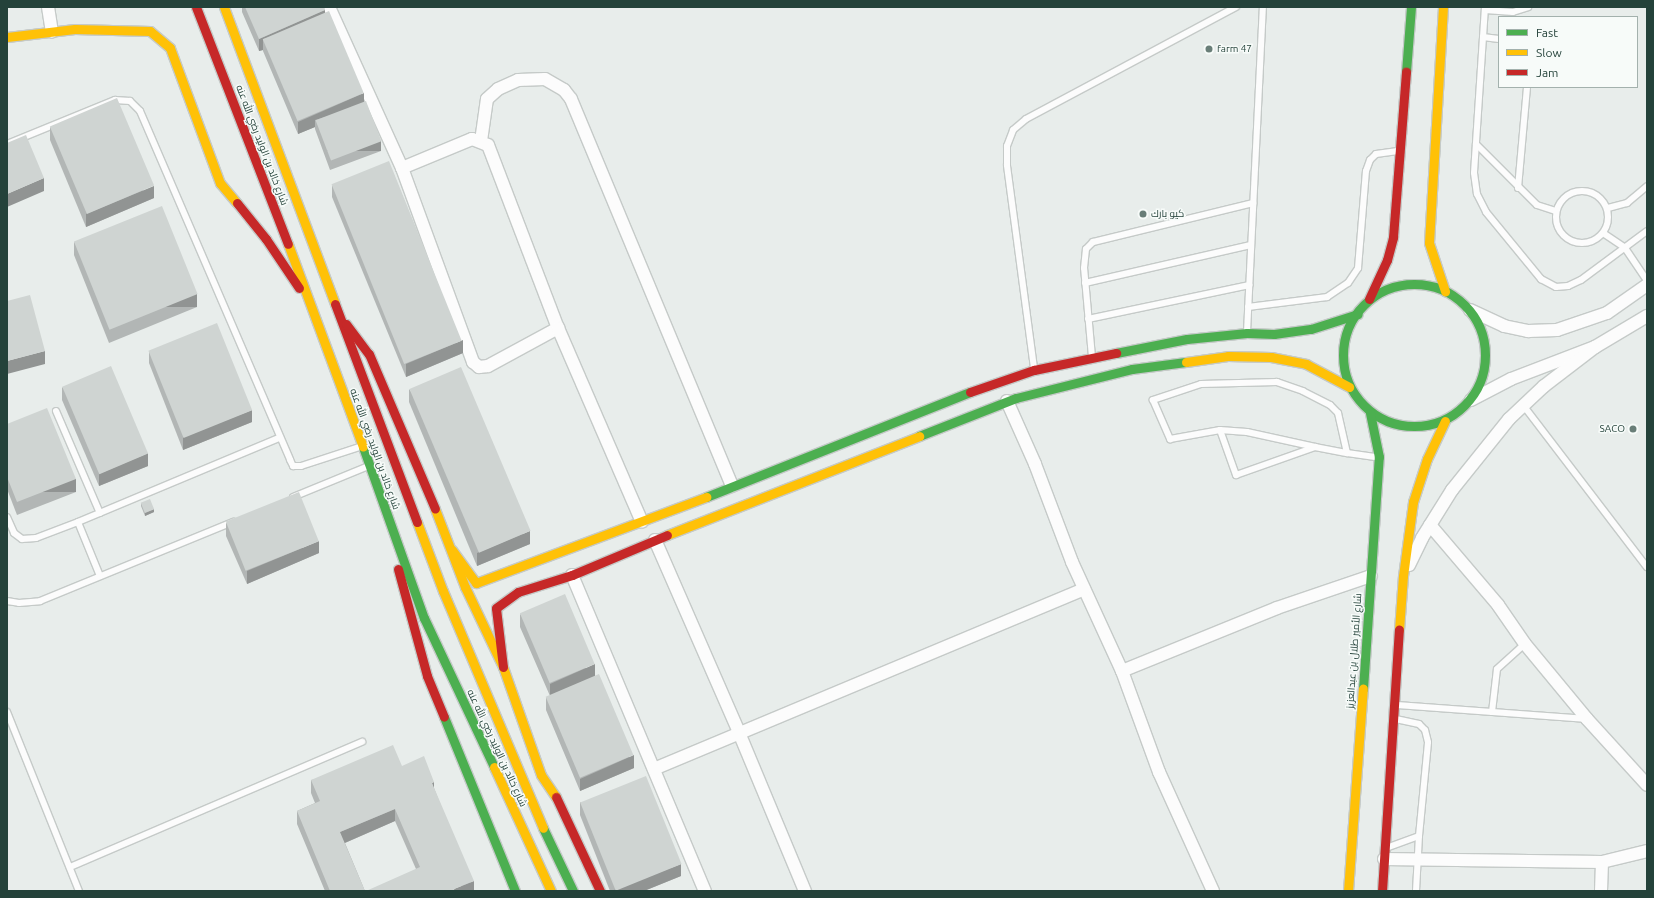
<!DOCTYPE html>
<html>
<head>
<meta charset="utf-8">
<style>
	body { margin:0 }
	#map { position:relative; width:1654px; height:898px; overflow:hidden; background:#e8edeb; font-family:Ubuntu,Cairo,sans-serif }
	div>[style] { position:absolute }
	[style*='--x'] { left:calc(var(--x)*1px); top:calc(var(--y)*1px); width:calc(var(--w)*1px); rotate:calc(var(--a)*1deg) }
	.roads { filter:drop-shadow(1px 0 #c5cac8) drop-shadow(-1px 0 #c5cac8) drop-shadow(0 1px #c5cac8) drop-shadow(0 -1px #c5cac8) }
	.lane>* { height:6px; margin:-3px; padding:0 3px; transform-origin:3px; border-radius:3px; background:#fcfcfc }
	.lane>.ring { margin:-3px; padding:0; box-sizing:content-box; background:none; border:6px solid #fcfcfc; border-radius:50% }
	.street>* { height:12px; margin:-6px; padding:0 6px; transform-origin:6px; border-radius:6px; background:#fcfcfc }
	.fast>* { height:9px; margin:-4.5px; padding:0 4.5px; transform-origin:4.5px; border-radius:4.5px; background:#4caf50 }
	.fast>.ring { margin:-4.5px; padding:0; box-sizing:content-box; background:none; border:9px solid #4caf50; border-radius:50% }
	.slow>* { height:9px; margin:-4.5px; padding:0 4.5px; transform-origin:4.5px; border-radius:4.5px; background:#ffc107 }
	.jam>* { height:9px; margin:-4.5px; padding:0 4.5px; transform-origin:4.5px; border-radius:4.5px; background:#c62828 }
	.wall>* { inset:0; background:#b2b6b5 }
	.shaded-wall>* { inset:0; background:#919493; transform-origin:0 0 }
	.building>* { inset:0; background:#cfd4d2; transform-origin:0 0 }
	.dots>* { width:11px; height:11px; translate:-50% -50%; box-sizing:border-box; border:2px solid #f7fbf9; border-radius:50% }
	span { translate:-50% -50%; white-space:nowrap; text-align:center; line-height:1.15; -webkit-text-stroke:3px #f7fbf9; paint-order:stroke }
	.poi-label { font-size:10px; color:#24423a }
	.left { translate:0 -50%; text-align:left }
	.right { translate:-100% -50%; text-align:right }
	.street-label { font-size:10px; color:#24423a }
	.frame { position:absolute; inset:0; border:8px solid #24423a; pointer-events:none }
	.legend { position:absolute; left:1498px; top:16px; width:140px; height:72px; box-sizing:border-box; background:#f7fbf9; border:1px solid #a3b1ad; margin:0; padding:5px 7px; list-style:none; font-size:12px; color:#24423a }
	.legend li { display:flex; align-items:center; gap:8px; height:20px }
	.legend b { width:20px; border:1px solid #a3b1ad }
</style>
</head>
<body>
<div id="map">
	<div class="roads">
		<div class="lane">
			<i style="--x:1485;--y:7;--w:166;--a:93.8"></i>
			<i style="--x:1474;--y:173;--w:21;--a:82"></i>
			<i style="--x:1477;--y:194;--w:20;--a:63"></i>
			<i style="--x:1486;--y:212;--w:87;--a:50.6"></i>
			<i style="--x:1541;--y:279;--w:17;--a:28"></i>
			<i style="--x:1556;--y:287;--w:12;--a:-5"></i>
			<i style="--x:1568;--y:286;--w:14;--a:-25"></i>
			<i style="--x:1581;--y:280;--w:82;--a:-36.6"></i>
			<i style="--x:1485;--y:10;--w:28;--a:4"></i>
			<i style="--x:1513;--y:12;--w:16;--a:-18"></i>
			<i style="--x:1483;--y:37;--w:16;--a:7"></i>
			<i style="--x:7;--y:144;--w:117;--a:-22.2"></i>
			<i style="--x:115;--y:100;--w:15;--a:4"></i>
			<i style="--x:130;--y:101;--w:14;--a:45"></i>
			<i style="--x:140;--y:111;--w:380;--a:66.7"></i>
			<i style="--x:290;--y:460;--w:7;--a:63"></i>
			<i style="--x:293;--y:466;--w:8;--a:0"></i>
			<i style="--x:301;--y:466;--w:61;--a:-18.1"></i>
			<i style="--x:1476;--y:144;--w:86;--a:45"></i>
			<i style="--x:1537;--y:205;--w:20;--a:18"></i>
			<i style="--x:1518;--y:188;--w:101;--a:-84.9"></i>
			<i class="ring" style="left:1556px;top:191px;width:46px;height:46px"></i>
			<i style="--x:1608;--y:208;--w:20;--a:-15"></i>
			<i style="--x:1627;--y:203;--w:26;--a:-40"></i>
			<i style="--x:1603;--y:233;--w:27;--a:34"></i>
			<i style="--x:1625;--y:248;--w:40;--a:56"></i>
			<i style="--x:1085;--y:283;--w:170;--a:-12.9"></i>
			<i style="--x:1248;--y:307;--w:80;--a:-7.2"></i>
			<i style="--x:1327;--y:297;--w:25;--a:-34"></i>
			<i style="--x:1348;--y:283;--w:18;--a:-56"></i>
			<i style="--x:1358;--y:268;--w:97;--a:-85.3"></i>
			<i style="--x:1366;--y:171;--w:12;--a:-70"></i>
			<i style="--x:1370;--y:160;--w:8;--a:-45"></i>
			<i style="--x:1376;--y:154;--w:22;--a:-8"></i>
			<i style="--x:1088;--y:319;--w:165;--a:-11.9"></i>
			<i style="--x:1247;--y:332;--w:325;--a:-87.2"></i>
			<i style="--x:1092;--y:357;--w:89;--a:-95.1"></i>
			<i style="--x:1084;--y:268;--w:19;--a:-84"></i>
			<i style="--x:1086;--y:249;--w:10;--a:-45"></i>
			<i style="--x:1093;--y:242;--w:165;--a:-13.7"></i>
			<i style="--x:1034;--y:368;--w:205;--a:-97.6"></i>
			<i style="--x:1007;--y:165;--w:19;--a:-90"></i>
			<i style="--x:1007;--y:146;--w:17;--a:-69"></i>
			<i style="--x:1013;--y:130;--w:17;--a:-40"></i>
			<i style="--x:1026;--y:119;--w:238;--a:-28.1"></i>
			<i style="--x:1523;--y:405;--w:204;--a:52.6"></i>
			<i style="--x:56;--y:411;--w:111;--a:66.7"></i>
			<i style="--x:1220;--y:430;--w:48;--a:70.4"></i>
			<i style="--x:1236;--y:475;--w:84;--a:-19.5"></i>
			<i style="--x:1347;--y:453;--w:41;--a:-102.7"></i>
			<i style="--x:1338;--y:413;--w:11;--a:-135"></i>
			<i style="--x:1330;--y:405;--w:30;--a:-153"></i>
			<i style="--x:1303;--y:391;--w:28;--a:-161"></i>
			<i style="--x:1277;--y:382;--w:76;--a:178.5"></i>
			<i style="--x:1201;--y:384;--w:51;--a:161.6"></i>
			<i style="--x:1153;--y:400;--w:43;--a:66.4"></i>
			<i style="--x:1170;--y:439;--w:51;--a:-10.2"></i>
			<i style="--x:1220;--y:430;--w:27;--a:4"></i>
			<i style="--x:1247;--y:432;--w:70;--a:12.4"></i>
			<i style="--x:1315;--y:447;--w:33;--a:11"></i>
			<i style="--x:1347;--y:453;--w:30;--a:8"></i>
			<i style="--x:293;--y:497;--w:79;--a:-22.3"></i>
			<i style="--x:7;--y:517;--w:17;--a:66"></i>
			<i style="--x:14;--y:533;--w:10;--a:37"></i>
			<i style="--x:22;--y:539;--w:14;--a:-4"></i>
			<i style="--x:36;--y:538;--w:45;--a:-20.9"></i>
			<i style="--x:100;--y:576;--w:58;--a:-112.2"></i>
			<i style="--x:78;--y:522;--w:218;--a:-22.7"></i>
			<i style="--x:7;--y:601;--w:12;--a:9"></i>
			<i style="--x:19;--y:603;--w:21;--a:-5"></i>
			<i style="--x:40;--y:601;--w:209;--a:-22.3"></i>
			<i style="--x:1397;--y:705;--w:191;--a:4.2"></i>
			<i style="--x:7;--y:712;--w:193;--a:68.1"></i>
			<i style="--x:1492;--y:712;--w:43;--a:-83.4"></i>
			<i style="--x:1497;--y:669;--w:38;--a:-42"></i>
			<i style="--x:1386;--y:848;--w:35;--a:-20"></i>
			<i style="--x:1419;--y:836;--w:94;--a:-84.5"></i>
			<i style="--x:1428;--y:742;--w:12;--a:-104"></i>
			<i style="--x:1425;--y:730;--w:8;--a:-135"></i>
			<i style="--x:1419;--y:724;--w:25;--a:-168"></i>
			<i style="--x:70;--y:867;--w:318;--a:-23.2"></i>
			<i style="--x:1416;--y:891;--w:55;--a:-86.9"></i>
		</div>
		<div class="street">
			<i style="--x:48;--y:7;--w:25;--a:81"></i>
			<i style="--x:329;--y:7;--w:177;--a:65.6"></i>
			<i style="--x:402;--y:168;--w:207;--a:69.9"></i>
			<i style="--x:473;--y:362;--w:8;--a:40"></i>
			<i style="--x:479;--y:367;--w:9;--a:-6"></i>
			<i style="--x:488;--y:366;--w:80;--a:-28.5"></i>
			<i style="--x:481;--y:141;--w:42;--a:-81.9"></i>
			<i style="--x:487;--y:99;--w:15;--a:-42"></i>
			<i style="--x:498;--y:89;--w:22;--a:-24"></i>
			<i style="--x:518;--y:80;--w:27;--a:-2"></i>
			<i style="--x:545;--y:79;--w:22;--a:30"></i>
			<i style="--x:564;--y:90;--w:11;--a:52"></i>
			<i style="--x:571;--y:99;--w:419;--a:67.4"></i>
			<i style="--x:402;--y:168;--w:76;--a:-22.5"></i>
			<i style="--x:472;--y:139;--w:17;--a:21"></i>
			<i style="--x:488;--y:145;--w:196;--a:69.1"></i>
			<i style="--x:558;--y:328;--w:211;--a:66.6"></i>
			<i style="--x:1470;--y:310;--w:38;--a:25"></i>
			<i style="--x:1504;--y:326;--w:25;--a:12"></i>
			<i style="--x:1528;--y:331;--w:29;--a:-2"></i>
			<i style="--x:1557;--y:330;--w:53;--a:-18.8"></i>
			<i style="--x:1607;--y:313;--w:49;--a:-35"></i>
			<i style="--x:1471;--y:400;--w:45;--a:-27.7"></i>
			<i style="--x:1511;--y:379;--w:90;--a:-20.9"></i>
			<i style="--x:1595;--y:347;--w:61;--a:-30.8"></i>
			<i style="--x:1007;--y:401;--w:69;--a:66"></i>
			<i style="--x:1035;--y:464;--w:105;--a:69.3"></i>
			<i style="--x:1072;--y:562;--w:120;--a:65.4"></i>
			<i style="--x:1122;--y:671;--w:167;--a:-22.1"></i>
			<i style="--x:1277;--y:608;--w:99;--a:-18.8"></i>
			<i style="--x:1430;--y:525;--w:105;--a:49.6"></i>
			<i style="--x:1498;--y:605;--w:47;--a:55.3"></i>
			<i style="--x:1525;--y:644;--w:97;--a:50.4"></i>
			<i style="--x:1587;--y:719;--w:89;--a:47.7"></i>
			<i style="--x:655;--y:540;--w:213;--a:66.4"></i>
			<i style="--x:740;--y:735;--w:169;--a:67.4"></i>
			<i style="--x:1409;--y:565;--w:30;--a:-64"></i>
			<i style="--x:1422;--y:538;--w:57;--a:-58"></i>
			<i style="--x:1452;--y:490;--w:91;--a:-51.2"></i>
			<i style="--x:1509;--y:419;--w:48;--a:-43.3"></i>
			<i style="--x:1544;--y:386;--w:64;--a:-37.4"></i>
			<i style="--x:572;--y:575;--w:343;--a:67.2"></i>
			<i style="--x:1122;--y:671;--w:108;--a:69.9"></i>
			<i style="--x:1159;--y:772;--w:131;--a:65.6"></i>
			<i style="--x:654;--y:769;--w:466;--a:-22.7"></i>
			<i style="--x:1384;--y:859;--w:218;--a:0.8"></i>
			<i style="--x:1602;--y:862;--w:46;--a:-13.7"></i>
			<i style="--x:1601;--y:891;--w:29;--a:-88"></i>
		</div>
		<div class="fast">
			<i style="--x:1406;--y:72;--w:65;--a:-85.6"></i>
			<i class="ring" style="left:1343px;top:284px;width:133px;height:133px"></i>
			<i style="--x:1116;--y:353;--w:72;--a:-11.2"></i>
			<i style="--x:1187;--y:339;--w:60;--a:-5.7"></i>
			<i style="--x:1247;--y:333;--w:27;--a:2"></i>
			<i style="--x:1274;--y:334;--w:37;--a:-8"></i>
			<i style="--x:1311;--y:329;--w:49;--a:-17.7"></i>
			<i style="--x:919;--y:436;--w:104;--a:-21.4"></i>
			<i style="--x:1016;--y:398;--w:120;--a:-14"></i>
			<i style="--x:1132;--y:369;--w:54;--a:-7.4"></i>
			<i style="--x:363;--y:447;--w:182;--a:70.4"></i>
			<i style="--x:424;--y:618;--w:165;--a:64.8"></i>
			<i style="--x:706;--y:497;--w:284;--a:-21.7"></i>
			<i style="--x:1363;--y:689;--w:233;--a:-86.1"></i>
			<i style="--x:1379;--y:457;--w:45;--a:-101.6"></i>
			<i style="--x:444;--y:717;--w:188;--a:67.8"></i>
			<i style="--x:543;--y:828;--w:70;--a:64.5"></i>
		</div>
		<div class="slow">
			<i style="--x:224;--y:7;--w:317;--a:69.5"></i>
			<i style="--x:1443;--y:7;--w:236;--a:93.4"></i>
			<i style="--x:1429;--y:243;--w:51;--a:71.6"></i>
			<i style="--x:7;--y:37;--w:68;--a:-6.7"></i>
			<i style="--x:75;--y:29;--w:75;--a:1.5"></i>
			<i style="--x:150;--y:31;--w:26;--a:40"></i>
			<i style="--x:170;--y:48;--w:144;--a:69.7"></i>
			<i style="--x:220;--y:183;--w:26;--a:50"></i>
			<i style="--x:288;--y:244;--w:216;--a:69.7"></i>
			<i style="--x:1186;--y:362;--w:42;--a:-8.1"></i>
			<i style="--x:1228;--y:356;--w:43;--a:1.3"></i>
			<i style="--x:1271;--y:357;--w:36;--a:11"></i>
			<i style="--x:1306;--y:364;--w:49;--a:28.1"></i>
			<i style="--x:435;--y:509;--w:84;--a:69"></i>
			<i style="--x:465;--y:587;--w:89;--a:64.6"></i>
			<i style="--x:503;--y:667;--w:114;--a:70.6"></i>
			<i style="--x:541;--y:775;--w:27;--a:56"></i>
			<i style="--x:417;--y:522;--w:74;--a:69.4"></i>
			<i style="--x:443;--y:591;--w:257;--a:67.1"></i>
			<i style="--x:667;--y:535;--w:271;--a:-21.4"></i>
			<i style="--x:452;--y:550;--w:41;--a:54"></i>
			<i style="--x:476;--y:583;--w:246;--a:-20.5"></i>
			<i style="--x:1399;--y:630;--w:54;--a:-85.8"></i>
			<i style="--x:1403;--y:576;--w:75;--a:-82.3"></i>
			<i style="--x:1413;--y:502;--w:45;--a:-72"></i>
			<i style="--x:1427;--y:459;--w:42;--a:-64.7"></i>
			<i style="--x:494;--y:767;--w:136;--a:65.3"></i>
			<i style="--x:1348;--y:891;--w:203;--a:-85.8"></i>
		</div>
		<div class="jam">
			<i style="--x:196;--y:7;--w:254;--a:68.8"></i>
			<i style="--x:237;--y:203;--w:46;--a:51.1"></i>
			<i style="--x:266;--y:239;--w:59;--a:56"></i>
			<i style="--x:1369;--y:299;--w:43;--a:-65.2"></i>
			<i style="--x:1387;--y:260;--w:24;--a:-75"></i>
			<i style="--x:1393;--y:237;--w:166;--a:-85.5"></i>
			<i style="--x:335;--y:304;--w:233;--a:69.4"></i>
			<i style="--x:346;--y:324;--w:38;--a:53"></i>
			<i style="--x:369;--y:354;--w:168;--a:66.9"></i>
			<i style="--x:970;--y:392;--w:68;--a:-19"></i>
			<i style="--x:1034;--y:370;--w:84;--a:-11.7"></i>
			<i style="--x:398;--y:569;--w:111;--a:74.8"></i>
			<i style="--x:427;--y:676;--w:44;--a:67.5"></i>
			<i style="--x:503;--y:667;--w:59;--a:-96.8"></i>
			<i style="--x:496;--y:608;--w:27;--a:-36"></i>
			<i style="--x:518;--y:592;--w:57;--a:-17.5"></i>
			<i style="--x:572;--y:575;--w:103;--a:-22.8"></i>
			<i style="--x:556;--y:797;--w:104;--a:64.9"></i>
			<i style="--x:1382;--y:891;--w:262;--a:-86.3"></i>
		</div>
	</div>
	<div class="wall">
		<i style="clip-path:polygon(242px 7px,324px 7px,325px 12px,364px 102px,381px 151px,330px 170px,315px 129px,315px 127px,298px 134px,263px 51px,263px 50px,259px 51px,242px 12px)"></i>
		<i style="clip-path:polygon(50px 127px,154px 198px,86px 227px,50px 140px)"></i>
		<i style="clip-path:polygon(332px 185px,463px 353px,406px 377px,332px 197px)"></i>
		<i style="clip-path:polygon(74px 242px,197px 307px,109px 343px,74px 255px)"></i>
		<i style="clip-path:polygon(149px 351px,252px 422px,183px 450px,149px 363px)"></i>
		<i style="clip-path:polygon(62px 387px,148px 466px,99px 486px,62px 400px)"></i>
		<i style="clip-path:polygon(409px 389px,530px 544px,477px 566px,409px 402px)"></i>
		<i style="clip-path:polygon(7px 424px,76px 492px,17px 515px,7px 489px)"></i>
		<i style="clip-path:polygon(141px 503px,154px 512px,145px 516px,141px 506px)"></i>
		<i style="clip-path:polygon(226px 523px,319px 553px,247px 584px,226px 536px)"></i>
		<i style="clip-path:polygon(520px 614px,595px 676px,634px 768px,580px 791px,546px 710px,546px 698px,550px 696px,520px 627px)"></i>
		<i style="clip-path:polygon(402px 766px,434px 788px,474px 891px,416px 869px,395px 821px,345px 843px,365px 891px,325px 891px,297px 824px,297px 811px,315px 803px,311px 793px,311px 780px)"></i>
		<i style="clip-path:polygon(580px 802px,681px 876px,644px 891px,610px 891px,580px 815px)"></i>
	</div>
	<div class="shaded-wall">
		<i style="clip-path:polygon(325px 10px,325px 22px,263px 39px,263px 50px,259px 51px,259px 39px)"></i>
		<i style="clip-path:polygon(364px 93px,364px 106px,315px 120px,315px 127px,298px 134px,298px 122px)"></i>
		<i style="left:381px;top:141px;width:10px;height:54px;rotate:90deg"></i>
		<i style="clip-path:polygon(44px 178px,44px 191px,7px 207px,7px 194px)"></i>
		<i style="clip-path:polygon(154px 186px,154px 198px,86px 227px,86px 214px)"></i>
		<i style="left:197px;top:294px;width:13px;height:95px;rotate:90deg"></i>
		<i style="clip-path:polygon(463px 340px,463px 353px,406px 377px,406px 364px)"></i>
		<i style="clip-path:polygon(45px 351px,45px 364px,7px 374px,7px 361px)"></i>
		<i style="clip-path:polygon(252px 410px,252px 422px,183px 450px,183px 437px)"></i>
		<i style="clip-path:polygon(148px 453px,148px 466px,99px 486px,99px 474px)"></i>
		<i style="left:76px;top:479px;width:13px;height:63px;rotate:90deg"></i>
		<i style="clip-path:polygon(154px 509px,154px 512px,145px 516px,145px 513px)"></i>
		<i style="clip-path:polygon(530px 531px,530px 544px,477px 566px,477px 553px)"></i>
		<i style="clip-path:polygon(319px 541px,319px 553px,247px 584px,247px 571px)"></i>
		<i style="clip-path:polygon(595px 664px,595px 677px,550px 696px,550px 684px)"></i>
		<i style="clip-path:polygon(634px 755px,634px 768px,580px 791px,580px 779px)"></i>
		<i style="clip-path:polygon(434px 782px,434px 794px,432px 783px)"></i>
		<i style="clip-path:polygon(395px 809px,395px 821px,340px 845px,340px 832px)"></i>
		<i style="clip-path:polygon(681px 864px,681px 876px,644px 891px,614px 891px,614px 890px)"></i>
		<i style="clip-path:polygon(474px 881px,474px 891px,454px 891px,454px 889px)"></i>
	</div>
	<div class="building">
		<i style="clip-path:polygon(245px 7px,324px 7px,325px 10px,259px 39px)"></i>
		<i style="left:329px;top:11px;width:89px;height:72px;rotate:67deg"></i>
		<i style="left:117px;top:98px;width:95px;height:73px;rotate:67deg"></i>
		<i style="left:366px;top:101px;width:43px;height:54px;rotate:69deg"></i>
		<i style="clip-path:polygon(26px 135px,44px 178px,7px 194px,7px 143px)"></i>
		<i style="left:389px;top:161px;width:194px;height:62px;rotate:68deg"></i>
		<i style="left:162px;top:206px;width:95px;height:95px;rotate:68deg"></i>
		<i style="clip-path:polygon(30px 295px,45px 351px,7px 361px,7px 301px)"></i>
		<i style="left:217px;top:323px;width:94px;height:74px;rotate:68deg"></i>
		<i style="left:111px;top:366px;width:95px;height:53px;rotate:67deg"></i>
		<i style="left:461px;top:367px;width:178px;height:56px;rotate:67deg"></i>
		<i style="clip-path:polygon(47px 408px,76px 479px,17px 502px,7px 477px,7px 424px)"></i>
		<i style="left:299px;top:492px;width:53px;height:79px;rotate:68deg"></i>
		<i style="left:150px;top:499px;width:11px;height:10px;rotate:68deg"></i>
		<i style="left:565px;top:594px;width:76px;height:49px;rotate:67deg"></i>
		<i style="left:599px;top:674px;width:88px;height:58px;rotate:67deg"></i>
		<i style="clip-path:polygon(393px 745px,402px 766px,424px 756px,434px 782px,432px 783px,474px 881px,454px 889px,455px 891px,366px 891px,420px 867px,395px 809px,340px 832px,365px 891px,330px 891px,297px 811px,320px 801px,311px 780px)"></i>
		<i style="left:646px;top:776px;width:95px;height:71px;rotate:68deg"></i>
	</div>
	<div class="dots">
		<i style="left:1209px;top:49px;background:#697e78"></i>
		<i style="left:1143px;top:214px;background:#697e78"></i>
		<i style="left:1633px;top:429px;background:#697e78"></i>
	</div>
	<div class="poi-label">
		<span class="left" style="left:1217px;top:49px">farm 47</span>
		<span class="left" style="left:1151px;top:214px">كيو بارك</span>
		<span class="right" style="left:1625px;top:429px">SACO</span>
	</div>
	<div class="street-label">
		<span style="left:262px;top:145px;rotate:69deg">شارع خالد بن الوليد رضي الله عنه</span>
		<span style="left:375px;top:449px;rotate:70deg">شارع خالد بن الوليد رضي الله عنه</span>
		<span style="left:1354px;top:651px;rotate:-86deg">شارع الأمير طلال بن عبدالعزيز</span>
		<span style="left:497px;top:748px;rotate:65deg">شارع خالد بن الوليد رضي الله عنه</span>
	</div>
	<div class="frame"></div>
	<ul class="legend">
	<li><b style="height:5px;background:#4caf50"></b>Fast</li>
	<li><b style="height:5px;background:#ffc107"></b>Slow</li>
	<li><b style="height:5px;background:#c62828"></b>Jam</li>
	</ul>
</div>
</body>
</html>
